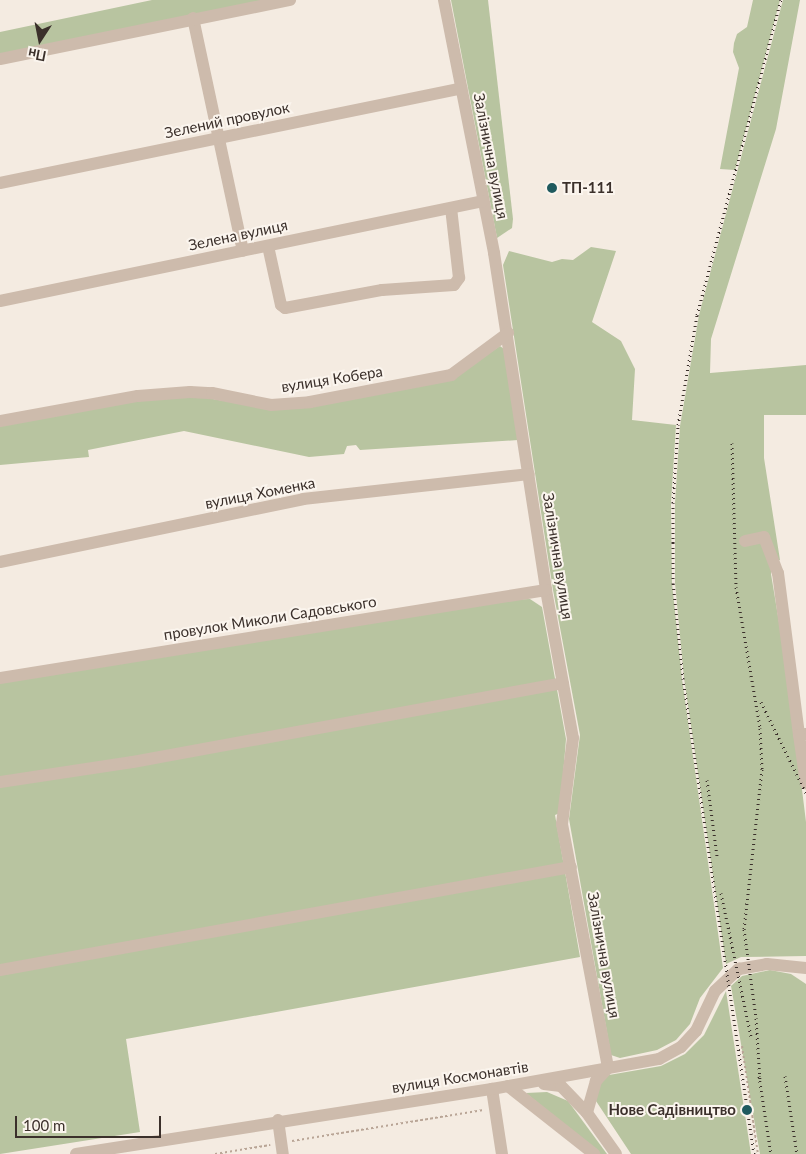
<!DOCTYPE html>
<html>
<head>
<meta charset="utf-8">
<style>
	body { margin:0 }
	#map { position:relative; width:806px; height:1154px; overflow:hidden; background:#f4ebe1; font-family:Lato,sans-serif }
	div>[style] { position:absolute }
	[style*='--x'] { left:calc(var(--x)*1px); top:calc(var(--y)*1px); width:calc(var(--w)*1px); rotate:calc(var(--a)*1deg) }
	.green>* { inset:0; background:#b8c4a0 }
	.path>* { height:2px; margin-top:-1px; transform-origin:0; background:repeating-linear-gradient(90deg,#b9a596 0 2.5px,transparent 0 5px) }
	.minor>* { height:12px; margin:-6px; padding:0 6px; transform-origin:6px; border-radius:6px; background:#cdbbac }
	.rail>* { height:3px; margin-top:-1.5px; transform-origin:0; background:repeating-linear-gradient(90deg,#3b302b 0 1px,transparent 0 5px) }
	.dots>* { width:14px; height:14px; translate:-50% -50%; box-sizing:border-box; border:2px solid #fbf5ee; border-radius:50% }
	span { translate:-50% -50%; white-space:nowrap; text-align:center; line-height:1.15; -webkit-text-stroke:4px #fbf5ee; paint-order:stroke }
	.street-label { font-size:15px; color:#3b302b }
	.poi-label { font-size:15px; color:#3b302b; font-weight:700 }
	.left { translate:0 -50%; text-align:left }
	.right { translate:-100% -50%; text-align:right }
	.north { position:absolute; left:15px; top:15px; width:50px; height:50px; -webkit-text-stroke:4px #fbf5ee; paint-order:stroke; rotate:191deg; font-size:14px; font-weight:700; line-height:20px; text-align:center; color:#3b302b }
	.north::after { content:''; display:block; margin:auto; width:18px; height:22px; background:#3b302b; clip-path:polygon(50% 0,100% 100%,50% 72%,0 100%) }
	.scale { position:absolute; left:15px; top:1116px; width:146px; height:22px; box-sizing:border-box; border:2px solid #3b302b; border-top:0; padding-left:6px; font-size:15px; line-height:18px; white-space:nowrap; color:#3b302b; -webkit-text-stroke:4px #fbf5ee; paint-order:stroke }
</style>
</head>
<body>
<div id="map">
	<div class="green">
		<i style="clip-path:polygon(152px 0,274px 0,0 55px,0 32px)"></i>
		<i style="clip-path:polygon(451px 0,488px 0,513px 219px,512px 228px,497px 238px)"></i>
		<i style="clip-path:polygon(753px 0,780px 0,735px 170px,720px 169px,739px 68px,733px 52px,734px 43px,737px 34px,747px 27px)"></i>
		<i style="clip-path:polygon(783px 0,800px 0,776px 129px,711px 339px,710px 373px,806px 365px,806px 415px,764px 415px,764px 458px,780px 560px,771px 562px,771px 574px,788px 676px,806px 822px,806px 956px,741px 957px,726px 964px,684px 678px,675px 583px,675px 503px,680px 426px,699px 315px)"></i>
		<i style="clip-path:polygon(591px 247px,616px 251px,592px 322px,621px 341px,635px 369px,632px 420px,676px 425px,671px 503px,672px 583px,682px 679px,723px 968px,700px 998px,690px 1024px,676px 1040px,657px 1050px,620px 1058px,611px 1055px,569px 819px,580px 735px,553px 590px,503px 265px,509px 251px,552px 262px,562px 259px,573px 260px)"></i>
		<i style="clip-path:polygon(500px 346px,504px 349px,518px 440px,360px 450px,356px 445px,347px 446px,344px 454px,309px 457px,184px 431px,88px 450px,89px 457px,0 465px,0 424px,139px 399px,190px 395px,270px 409px,453px 377px)"></i>
		<i style="clip-path:polygon(530px 599px,542px 607px,566px 739px,560px 813px,555px 815px,580px 957px,126px 1039px,140px 1132px,0 1154px,0 681px,498px 600px)"></i>
		<i style="clip-path:polygon(770px 970px,791px 974px,806px 984px,806px 1154px,760px 1154px,731px 986px,742px 976px)"></i>
		<i style="clip-path:polygon(726px 991px,751px 1154px,631px 1154px,596px 1101px,600px 1083px,609px 1075px,661px 1066px,685px 1054px,704px 1035px)"></i>
		<i style="clip-path:polygon(547px 1092px,568px 1101px,607px 1154px,599px 1154px,526px 1093px)"></i>
	</div>
	<div class="path">
		<i style="--x:742;--y:1046;--w:109;--a:81.6"></i>
		<i style="--x:292;--y:1141;--w:194;--a:-9.2"></i>
		<i style="--x:215;--y:1154;--w:56;--a:-9.3"></i>
	</div>
	<div class="minor">
		<i style="--x:444;--y:0;--w:258;--a:78.8"></i>
		<i style="--x:494;--y:253;--w:341;--a:81.2"></i>
		<i style="--x:546;--y:590;--w:150;--a:79.7"></i>
		<i style="--x:573;--y:738;--w:87;--a:97.3"></i>
		<i style="--x:562;--y:824;--w:248;--a:79.3"></i>
		<i style="--x:608;--y:1068;--w:18;--a:133"></i>
		<i style="--x:596;--y:1081;--w:33;--a:106"></i>
		<i style="--x:193;--y:18;--w:238;--a:77.9"></i>
		<i style="--x:0;--y:59;--w:296;--a:-11.5"></i>
		<i style="--x:0;--y:183;--w:471;--a:-11.6"></i>
		<i style="--x:268;--y:246;--w:60;--a:77.6"></i>
		<i style="--x:281;--y:305;--w:5;--a:37"></i>
		<i style="--x:285;--y:308;--w:99;--a:-10.5"></i>
		<i style="--x:382;--y:290;--w:72;--a:-4"></i>
		<i style="--x:454;--y:285;--w:9;--a:-54"></i>
		<i style="--x:459;--y:278;--w:70;--a:-96.5"></i>
		<i style="--x:0;--y:301;--w:493;--a:-11.7"></i>
		<i style="--x:0;--y:421;--w:140;--a:-10.3"></i>
		<i style="--x:138;--y:396;--w:52;--a:-4.4"></i>
		<i style="--x:190;--y:392;--w:22;--a:3"></i>
		<i style="--x:212;--y:393;--w:60;--a:11.5"></i>
		<i style="--x:271;--y:405;--w:39;--a:-4"></i>
		<i style="--x:310;--y:402;--w:144;--a:-10.8"></i>
		<i style="--x:451;--y:375;--w:71;--a:-36.4"></i>
		<i style="--x:745;--y:541;--w:19;--a:-12"></i>
		<i style="--x:764;--y:537;--w:39;--a:69"></i>
		<i style="--x:778;--y:573;--w:163;--a:82.6"></i>
		<i style="--x:0;--y:562;--w:309;--a:-11.7"></i>
		<i style="--x:303;--y:499;--w:227;--a:-6.3"></i>
		<i style="--x:0;--y:678;--w:553;--a:-9.16"></i>
		<i style="--x:806;--y:734;--w:7;--a:172"></i>
		<i style="--x:799;--y:735;--w:49;--a:81.7"></i>
		<i style="--x:0;--y:782;--w:134;--a:-8.6"></i>
		<i style="--x:133;--y:762;--w:437;--a:-10.4"></i>
		<i style="--x:0;--y:970;--w:580;--a:-10.23"></i>
		<i style="--x:544;--y:1084;--w:17;--a:7"></i>
		<i style="--x:561;--y:1086;--w:37;--a:46"></i>
		<i style="--x:587;--y:1113;--w:50;--a:54.7"></i>
		<i style="--x:508;--y:1086;--w:110;--a:38.3"></i>
		<i style="--x:492;--y:1089;--w:66;--a:81.3"></i>
		<i style="--x:278;--y:1120;--w:34;--a:82"></i>
		<i style="--x:76;--y:1154;--w:421;--a:-8.9"></i>
		<i style="--x:492;--y:1089;--w:170;--a:-10.2"></i>
		<i style="--x:659;--y:1059;--w:25;--a:-29"></i>
		<i style="--x:681;--y:1047;--w:22;--a:-47"></i>
		<i style="--x:696;--y:1031;--w:44;--a:-64.6"></i>
		<i style="--x:715;--y:991;--w:33;--a:-43"></i>
		<i style="--x:739;--y:969;--w:28;--a:-10"></i>
		<i style="--x:767;--y:964;--w:39;--a:6"></i>
	</div>
	<div class="rail">
		<i style="--x:732;--y:443;--w:144;--a:88.4"></i>
		<i style="--x:736;--y:587;--w:143;--a:80.3"></i>
		<i style="--x:760;--y:728;--w:41;--a:87.2"></i>
		<i style="--x:762;--y:769;--w:161;--a:96.4"></i>
		<i style="--x:744;--y:929;--w:90;--a:82.3"></i>
		<i style="--x:756;--y:1018;--w:63;--a:86.4"></i>
		<i style="--x:761;--y:702;--w:102;--a:63.7"></i>
		<i style="--x:707;--y:780;--w:77;--a:82.5"></i>
		<i style="--x:721;--y:893;--w:147;--a:78.2"></i>
		<i style="--x:759;--y:1076;--w:79;--a:81.3"></i>
		<i style="--x:785;--y:1076;--w:79;--a:81.3"></i>
		<i style="--x:754;--y:1154;--w:480;--a:-98.5"></i>
		<i style="--x:683;--y:679;--w:97;--a:-95.9"></i>
		<i style="--x:673;--y:583;--w:80;--a:-90"></i>
		<i style="--x:673;--y:503;--w:78;--a:-86.3"></i>
		<i style="--x:678;--y:425;--w:112;--a:-80.2"></i>
		<i style="--x:697;--y:315;--w:326;--a:-75.1"></i>
	</div>
	<div class="dots">
		<i style="left:552px;top:188px;background:#1f5a5e"></i>
		<i style="left:747px;top:1110px;background:#1f5a5e"></i>
	</div>
	<div class="street-label">
		<span style="left:227px;top:120px;rotate:-12deg">Зелений провулок</span>
		<span style="left:491px;top:156px;rotate:79deg">Залізнична вулиця</span>
		<span style="left:238px;top:235px;rotate:-12deg">Зелена вулиця</span>
		<span style="left:332px;top:379px;rotate:-9deg">вулиця Кобера</span>
		<span style="left:260px;top:493px;rotate:-11deg">вулиця Хоменка</span>
		<span style="left:558px;top:556px;rotate:81deg">Залізнична вулиця</span>
		<span style="left:270px;top:618px;rotate:-9deg">провулок Миколи Садовського</span>
		<span style="left:604px;top:955px;rotate:80deg">Залізнична вулиця</span>
		<span style="left:460px;top:1077px;rotate:-9deg">вулиця Космонавтів</span>
	</div>
	<div class="poi-label">
		<span class="left" style="left:562px;top:188px">ТП-111</span>
		<span class="right" style="left:736px;top:1110px">Нове Садівництво</span>
	</div>
	<div class="north">Пн</div>
	<div class="scale">100 m</div>
</div>
</body>
</html>
